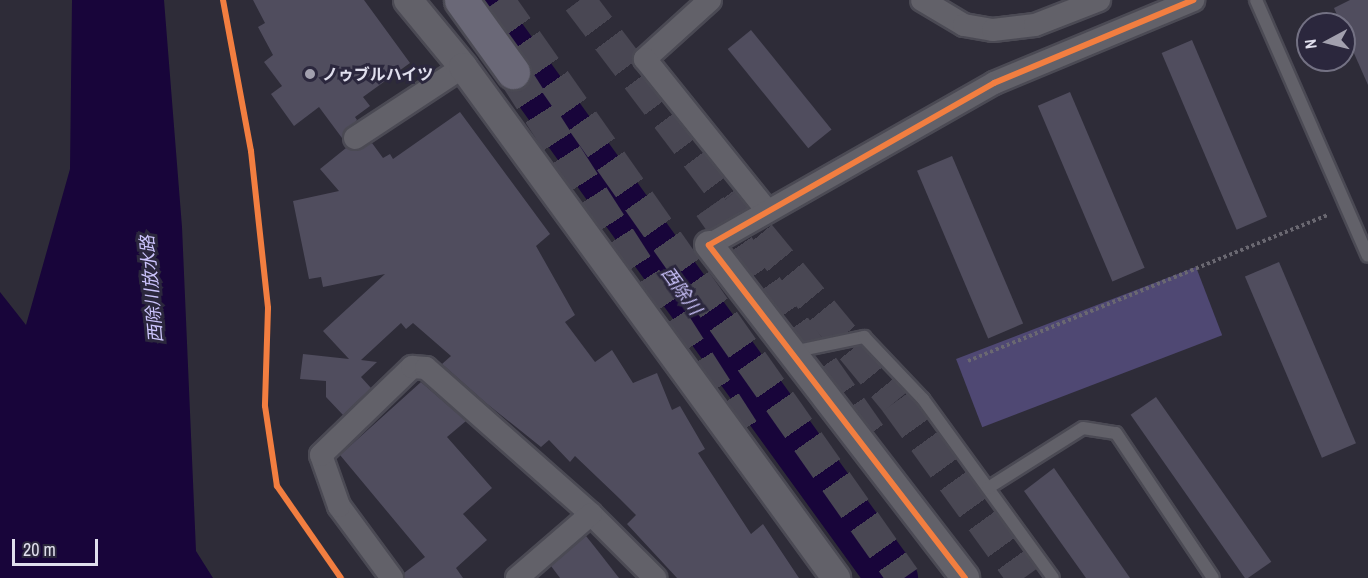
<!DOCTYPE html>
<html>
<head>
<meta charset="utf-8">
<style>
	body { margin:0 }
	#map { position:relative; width:1368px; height:578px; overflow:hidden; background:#2e2c38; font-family:"Archivo Narrow","Noto Sans JP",sans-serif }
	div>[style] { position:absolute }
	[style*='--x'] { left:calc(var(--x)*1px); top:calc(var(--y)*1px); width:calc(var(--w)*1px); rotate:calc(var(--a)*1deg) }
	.green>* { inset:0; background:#4f4873; transform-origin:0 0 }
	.water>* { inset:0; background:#18053a }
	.river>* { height:51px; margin:-25.5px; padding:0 25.5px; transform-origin:25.5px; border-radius:25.5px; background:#18053a }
	.building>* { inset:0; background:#504d5e; transform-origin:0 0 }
	.motorway-tunnel>* { height:33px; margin-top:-16.5px; transform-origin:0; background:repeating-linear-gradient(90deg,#494753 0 33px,transparent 0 49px) }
	.path>* { height:4px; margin-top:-2px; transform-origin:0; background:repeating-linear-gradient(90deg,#6a6871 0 3px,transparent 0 6px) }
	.roads { filter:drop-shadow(2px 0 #4b4a54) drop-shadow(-2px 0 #4b4a54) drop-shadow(0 2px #4b4a54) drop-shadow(0 -2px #4b4a54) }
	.service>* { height:12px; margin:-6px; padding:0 6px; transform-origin:6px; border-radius:6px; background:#626169 }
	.minor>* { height:22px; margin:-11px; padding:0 11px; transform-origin:11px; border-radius:11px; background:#626169 }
	.tertiary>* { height:28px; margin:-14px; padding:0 14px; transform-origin:14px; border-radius:14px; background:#626169 }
	.motorway>* { height:33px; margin:-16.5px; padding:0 16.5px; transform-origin:16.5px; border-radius:16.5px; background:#6a6877 }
	.cycleway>* { height:6px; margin:-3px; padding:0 3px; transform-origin:3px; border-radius:3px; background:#f27e40 }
	.dots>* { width:16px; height:16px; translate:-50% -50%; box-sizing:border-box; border:3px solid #2b273d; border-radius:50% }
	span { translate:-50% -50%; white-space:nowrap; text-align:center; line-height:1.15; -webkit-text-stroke:6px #2b273d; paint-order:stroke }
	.poi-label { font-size:16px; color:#e0dfed; font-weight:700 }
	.left { translate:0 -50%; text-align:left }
	.water-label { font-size:18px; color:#cbc3fc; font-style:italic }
	.north { position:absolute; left:1296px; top:12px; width:60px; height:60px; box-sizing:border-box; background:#2b273d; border:2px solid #737183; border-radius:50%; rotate:263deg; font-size:16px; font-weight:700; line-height:24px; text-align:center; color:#e0dfed }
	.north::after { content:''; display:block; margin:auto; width:21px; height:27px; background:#a2a0ae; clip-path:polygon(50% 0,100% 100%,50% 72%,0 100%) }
	.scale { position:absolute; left:12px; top:539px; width:86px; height:27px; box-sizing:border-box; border:3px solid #e0dfed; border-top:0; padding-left:8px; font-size:18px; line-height:21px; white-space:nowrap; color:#e0dfed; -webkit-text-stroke:4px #2b273d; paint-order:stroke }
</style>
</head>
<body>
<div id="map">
	<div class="green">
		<i style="left:1196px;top:267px;width:73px;height:257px;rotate:69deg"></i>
	</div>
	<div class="water">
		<i style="clip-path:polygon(72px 0,164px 0,182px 227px,196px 551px,213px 578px,0 578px,0 292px,26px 325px,70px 169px)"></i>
	</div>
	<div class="river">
		<i style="--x:488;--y:20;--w:689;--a:54.09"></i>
	</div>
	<div class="building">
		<i style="clip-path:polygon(253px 0,364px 0,410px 63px,363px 97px,370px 106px,355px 117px,357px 120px,342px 138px,319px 107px,294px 126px,271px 94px,282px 86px,264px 62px,273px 55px,258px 27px,265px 23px)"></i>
		<i style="clip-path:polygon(1350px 0,1368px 0,1368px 85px,1334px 8px)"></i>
		<i style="left:751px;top:30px;width:128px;height:30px;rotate:51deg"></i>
		<i style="left:1192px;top:40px;width:192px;height:33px;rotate:67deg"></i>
		<i style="left:1070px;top:92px;width:191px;height:35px;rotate:67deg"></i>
		<i style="clip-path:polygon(460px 112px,550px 234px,536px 246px,575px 315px,565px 322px,595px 362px,612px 350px,633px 383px,657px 373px,672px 410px,680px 406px,705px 449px,698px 453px,751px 534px,763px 524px,799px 578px,677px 578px,627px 524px,636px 515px,620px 499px,575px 456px,570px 462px,549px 440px,541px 447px,486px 403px,442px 364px,451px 356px,413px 323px,406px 329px,401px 323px,361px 360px,377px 362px,361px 377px,371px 388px,343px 415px,326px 397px,326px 381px,300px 379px,303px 354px,349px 359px,323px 331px,385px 274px,323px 287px,321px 277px,309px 279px,293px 201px,339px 191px,320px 169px,346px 148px,356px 151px,372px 143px,383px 158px,390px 154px,393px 159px)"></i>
		<i style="left:952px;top:156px;width:182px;height:38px;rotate:67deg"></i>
		<i style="left:1279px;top:262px;width:197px;height:37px;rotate:67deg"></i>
		<i style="clip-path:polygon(421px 382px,466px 421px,447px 437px,492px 488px,463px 514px,487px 540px,456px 568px,463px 578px,405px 578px,404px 573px,425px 557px,340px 455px)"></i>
		<i style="left:1156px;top:397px;width:201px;height:31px;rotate:55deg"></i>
		<i style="clip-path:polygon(1054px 468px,1130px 578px,1086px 578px,1024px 491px)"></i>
		<i style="clip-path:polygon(586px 536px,598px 551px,619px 578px,560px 578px,551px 566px)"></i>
	</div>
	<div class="motorway-tunnel">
		<i style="--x:498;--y:0;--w:706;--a:54.91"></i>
		<i style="--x:579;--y:0;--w:247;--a:52.9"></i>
		<i style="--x:728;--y:197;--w:264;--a:50.5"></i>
		<i style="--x:896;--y:401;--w:218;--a:54.1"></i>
		<i style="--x:513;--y:72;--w:429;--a:57.3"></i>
		<i style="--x:710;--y:206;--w:281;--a:55"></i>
	</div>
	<div class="path">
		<i style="--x:223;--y:0;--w:154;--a:79.5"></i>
		<i style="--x:251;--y:151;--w:158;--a:83.8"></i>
		<i style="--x:268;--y:308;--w:98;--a:91.8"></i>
		<i style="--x:265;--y:406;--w:81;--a:81.5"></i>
		<i style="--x:277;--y:486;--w:112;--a:55.2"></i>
		<i style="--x:968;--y:361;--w:388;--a:-22.1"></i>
	</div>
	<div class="roads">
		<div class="service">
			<i style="--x:1256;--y:0;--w:279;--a:66.4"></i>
			<i style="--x:792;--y:352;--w:74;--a:-11.8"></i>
			<i style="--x:864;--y:337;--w:86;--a:46.4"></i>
			<i style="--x:923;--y:399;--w:221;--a:54"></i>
			<i style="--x:988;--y:488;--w:112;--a:-32.3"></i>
			<i style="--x:1083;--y:428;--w:33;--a:9"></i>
			<i style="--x:1116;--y:433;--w:174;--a:56.2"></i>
		</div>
		<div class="minor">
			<i style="--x:710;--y:0;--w:88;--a:137.8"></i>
			<i style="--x:645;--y:59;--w:195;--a:51.2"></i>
			<i style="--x:922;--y:0;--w:49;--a:30.8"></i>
			<i style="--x:964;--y:25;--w:29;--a:10"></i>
			<i style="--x:993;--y:30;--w:42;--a:-6.8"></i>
			<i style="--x:1035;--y:25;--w:69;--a:-21.3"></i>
			<i style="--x:355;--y:138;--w:129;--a:-33.3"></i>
			<i style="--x:709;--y:245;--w:328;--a:-29.6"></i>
			<i style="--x:994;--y:83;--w:216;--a:-22.6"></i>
			<i style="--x:591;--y:514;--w:91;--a:45"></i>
			<i style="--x:392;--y:578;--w:89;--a:-126.4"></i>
			<i style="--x:339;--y:506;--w:54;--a:-109.4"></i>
			<i style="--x:321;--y:455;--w:127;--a:-44"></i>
			<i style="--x:412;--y:367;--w:14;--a:4"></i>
			<i style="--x:426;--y:368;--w:220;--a:41.5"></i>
			<i style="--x:591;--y:514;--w:98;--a:139.1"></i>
		</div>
		<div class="tertiary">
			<i style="--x:408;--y:0;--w:87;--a:50.6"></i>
			<i style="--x:463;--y:67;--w:633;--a:53.87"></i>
			<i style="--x:709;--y:245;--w:420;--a:52.4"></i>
		</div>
		<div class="motorway">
			<i style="--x:461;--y:0;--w:89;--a:54.2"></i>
		</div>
	</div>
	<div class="cycleway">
		<i style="--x:223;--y:0;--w:154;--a:79.5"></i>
		<i style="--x:251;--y:151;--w:158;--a:83.8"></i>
		<i style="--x:268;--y:308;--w:98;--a:91.8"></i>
		<i style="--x:265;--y:406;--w:81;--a:81.5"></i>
		<i style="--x:277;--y:486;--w:112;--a:55.2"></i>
		<i style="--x:965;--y:578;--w:420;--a:-127.6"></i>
		<i style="--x:709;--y:245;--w:328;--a:-29.6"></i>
		<i style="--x:994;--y:83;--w:216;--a:-22.6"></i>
	</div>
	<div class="dots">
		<i style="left:310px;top:74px;background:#a2a0ae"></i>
	</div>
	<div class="poi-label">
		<span class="left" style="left:322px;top:74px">ノゥブルハイツ</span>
	</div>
	<div class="water-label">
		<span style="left:152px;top:289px;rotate:-95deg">西除川放水路</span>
		<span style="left:681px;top:291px;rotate:54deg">西除川</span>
	</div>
	<div class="north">N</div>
	<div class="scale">20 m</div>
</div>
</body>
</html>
